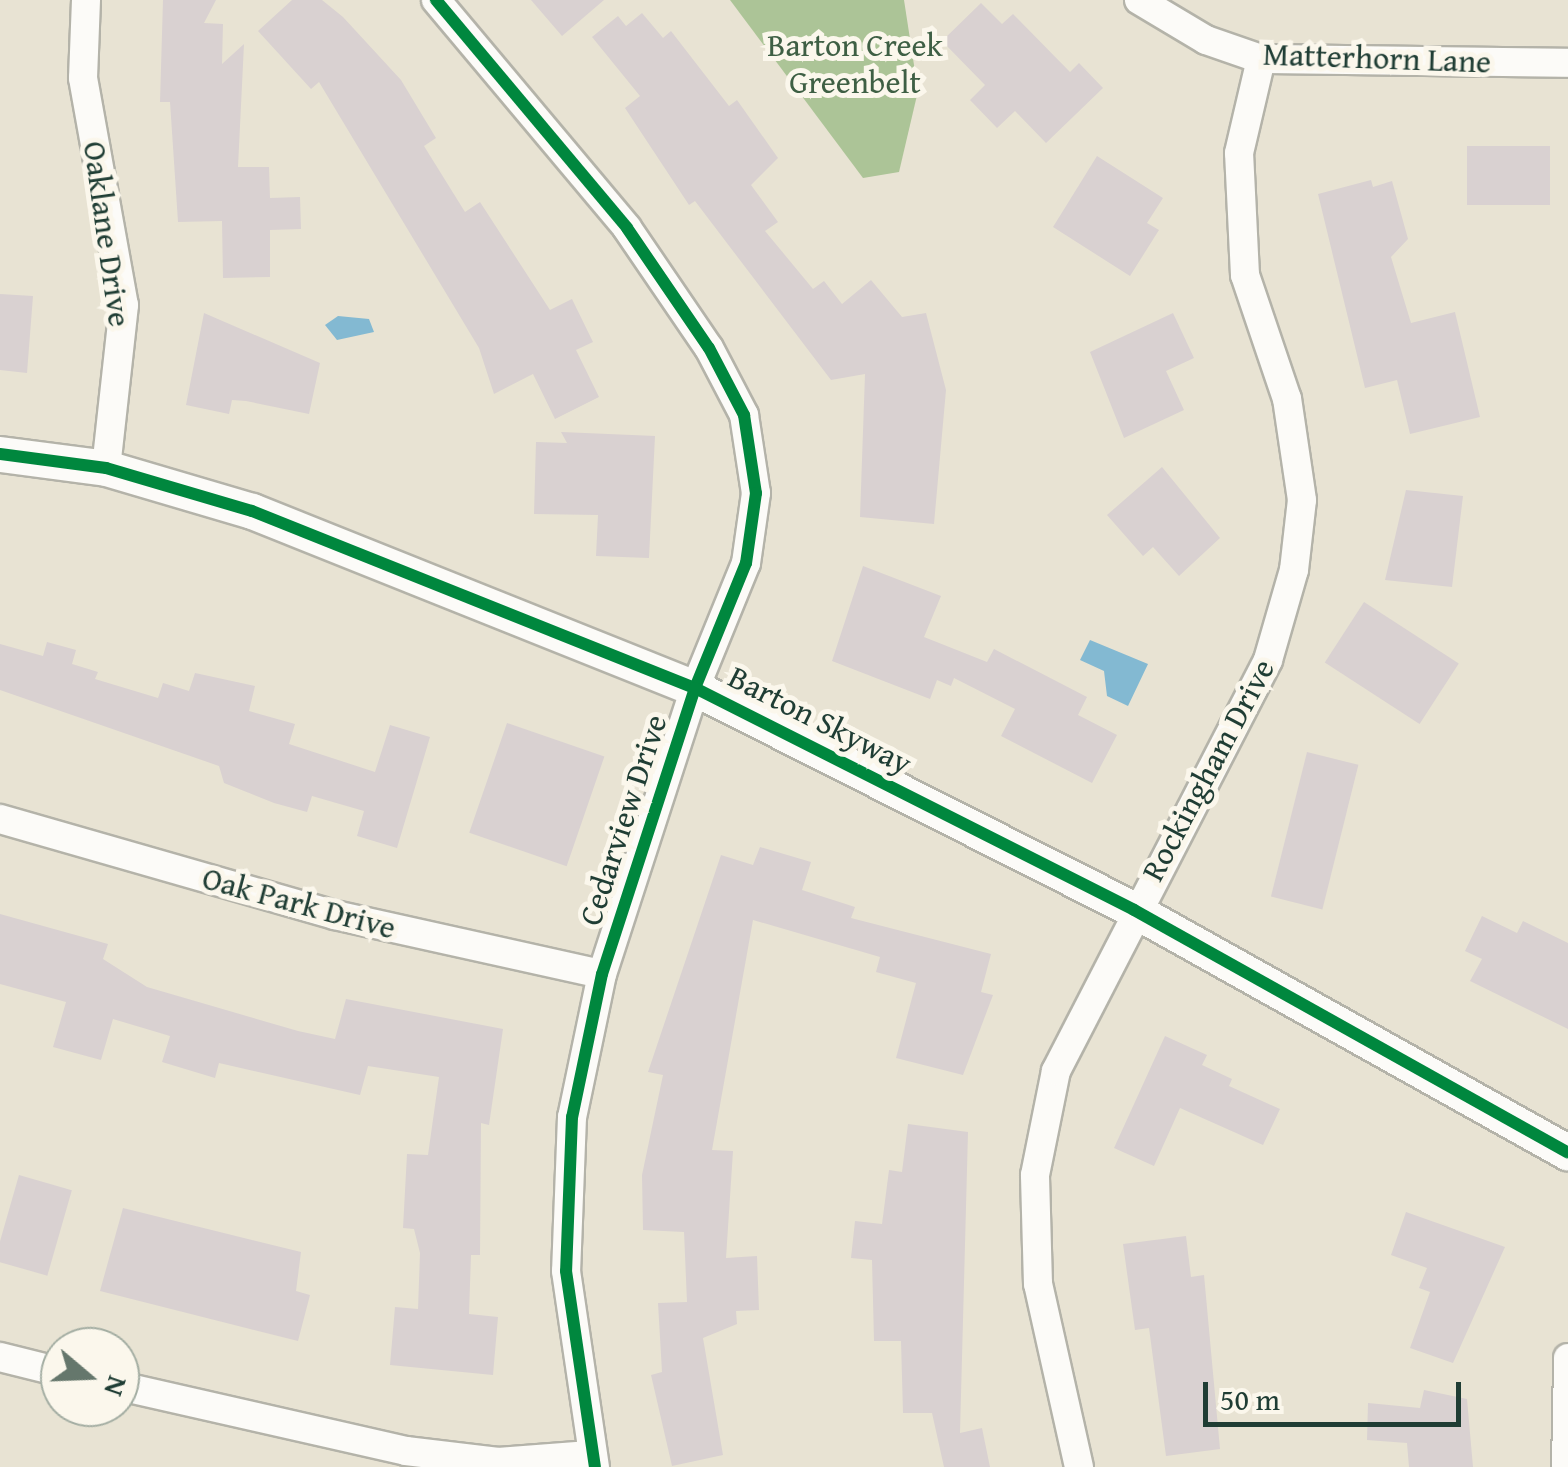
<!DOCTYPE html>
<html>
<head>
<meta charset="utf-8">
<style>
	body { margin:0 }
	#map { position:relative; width:1568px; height:1467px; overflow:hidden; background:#e8e3d3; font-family:"Gentium Book Plus",serif }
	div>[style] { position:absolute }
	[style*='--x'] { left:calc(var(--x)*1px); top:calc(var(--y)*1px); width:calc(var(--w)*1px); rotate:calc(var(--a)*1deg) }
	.forest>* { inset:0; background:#acc497 }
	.water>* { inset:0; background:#83b9d2 }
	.building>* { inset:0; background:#d9d1d1; transform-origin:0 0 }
	.roads { filter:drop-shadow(2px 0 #b4b3a9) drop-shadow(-2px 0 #b4b3a9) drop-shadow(0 2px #b4b3a9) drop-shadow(0 -2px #b4b3a9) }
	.minor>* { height:28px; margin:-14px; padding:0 14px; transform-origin:14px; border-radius:14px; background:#fcfbf8 }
	.tertiary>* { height:35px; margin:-17.5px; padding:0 17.5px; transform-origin:17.5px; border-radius:17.5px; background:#fcfbf8 }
	.cycleway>* { height:12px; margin:-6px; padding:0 6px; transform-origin:6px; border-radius:6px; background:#00873e }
	span { translate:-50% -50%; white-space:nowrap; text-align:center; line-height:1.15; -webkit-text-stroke:10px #fbf7ec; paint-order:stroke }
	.park-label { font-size:32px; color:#3e5f44 }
	.street-label { font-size:32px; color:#1f3d34 }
	.north { position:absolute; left:40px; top:1327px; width:100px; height:100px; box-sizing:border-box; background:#fbf7ec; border:2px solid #a3ada2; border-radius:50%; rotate:109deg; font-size:28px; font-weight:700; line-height:40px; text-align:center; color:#1f3d34 }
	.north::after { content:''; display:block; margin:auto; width:35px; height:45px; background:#65776c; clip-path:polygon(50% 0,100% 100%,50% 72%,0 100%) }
	.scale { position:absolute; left:1203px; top:1382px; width:258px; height:45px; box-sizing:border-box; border:5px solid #1f3d34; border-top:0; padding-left:12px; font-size:30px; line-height:35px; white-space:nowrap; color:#1f3d34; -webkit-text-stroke:8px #fbf7ec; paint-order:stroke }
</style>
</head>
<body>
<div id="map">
	<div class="forest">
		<i style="clip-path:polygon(730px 0,904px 0,918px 91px,899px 172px,863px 178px)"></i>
	</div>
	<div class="water">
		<i style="clip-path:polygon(338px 316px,369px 319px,374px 332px,337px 340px,325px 325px)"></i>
		<i style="clip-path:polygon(1090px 640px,1148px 664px,1128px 706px,1107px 696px,1104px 671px,1080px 660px)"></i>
	</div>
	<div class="building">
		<i style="clip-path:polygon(163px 0,216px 0,204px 23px,223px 24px,222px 64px,244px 44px,238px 167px,269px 167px,270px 198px,300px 197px,301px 229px,270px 230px,270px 277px,223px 278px,222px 221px,178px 222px,170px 102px,160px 102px)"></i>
		<i style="clip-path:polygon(292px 0,322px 0,343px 17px,401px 80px,436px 138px,424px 146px,465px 212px,480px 202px,550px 310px,572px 299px,593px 342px,576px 350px,599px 397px,555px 419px,533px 374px,494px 394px,479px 348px,319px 82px,311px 89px,258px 31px)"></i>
		<i style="clip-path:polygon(531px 0,604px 0,562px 36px)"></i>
		<i style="clip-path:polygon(981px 3px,1002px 24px,1013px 14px,1070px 72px,1079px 63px,1103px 88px,1046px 143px,1015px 111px,997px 128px,970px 100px,985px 85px,942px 41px)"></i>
		<i style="clip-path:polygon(642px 13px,663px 38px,671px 31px,729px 106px,737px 100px,778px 158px,751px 185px,778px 222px,765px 231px,813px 289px,824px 281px,842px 304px,871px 280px,902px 317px,926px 313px,946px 390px,934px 524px,860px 517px,865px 374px,831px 380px,695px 201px,689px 205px,625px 108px,640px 96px,592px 37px,618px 16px,626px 26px)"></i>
		<i style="left:1550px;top:146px;width:59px;height:83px;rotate:90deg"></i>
		<i style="clip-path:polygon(1097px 156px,1163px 198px,1147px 223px,1159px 230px,1130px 276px,1053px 227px)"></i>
		<i style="clip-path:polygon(1371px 180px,1373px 187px,1392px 181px,1408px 239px,1391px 257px,1411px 323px,1455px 312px,1480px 417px,1410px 434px,1397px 380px,1365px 388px,1318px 194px)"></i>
		<i style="clip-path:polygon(0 294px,33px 296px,27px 373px,0 370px)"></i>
		<i style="clip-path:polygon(204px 313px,320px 363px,309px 414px,246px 401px,232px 400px,229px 414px,186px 405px)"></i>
		<i style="clip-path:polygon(1173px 313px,1194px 358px,1166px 371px,1184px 410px,1124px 438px,1090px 352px)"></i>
		<i style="clip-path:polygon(561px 432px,655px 436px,649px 558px,596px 556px,598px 515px,534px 514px,536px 442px,567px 443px)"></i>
		<i style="clip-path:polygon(1162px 467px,1220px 538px,1179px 576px,1153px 547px,1143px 556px,1107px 515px)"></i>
		<i style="clip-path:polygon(1406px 490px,1463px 496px,1452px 587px,1385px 580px)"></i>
		<i style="clip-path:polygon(863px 566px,941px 596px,924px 637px,987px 662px,994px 649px,1087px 697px,1078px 715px,1117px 735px,1092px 783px,1001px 736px,1015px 709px,954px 678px,951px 686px,937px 680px,930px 699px,832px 661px)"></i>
		<i style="left:1364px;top:602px;width:113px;height:72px;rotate:33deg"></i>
		<i style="clip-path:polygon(47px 642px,76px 650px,72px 664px,98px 672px,95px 679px,158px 698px,163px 683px,189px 691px,195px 673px,255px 686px,249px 711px,295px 724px,289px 744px,375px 772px,390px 725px,430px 737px,397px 848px,357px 836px,364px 811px,312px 796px,307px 812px,274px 803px,224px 783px,219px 766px,0 690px,0 644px,43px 656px)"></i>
		<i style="left:507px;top:723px;width:103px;height:116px;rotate:19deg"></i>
		<i style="left:1307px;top:752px;width:53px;height:149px;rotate:14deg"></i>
		<i style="clip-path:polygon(760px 847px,811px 862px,802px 890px,855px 907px,851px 918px,991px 954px,981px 992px,993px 995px,963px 1075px,896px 1058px,916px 983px,876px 972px,880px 957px,753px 920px,712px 1150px,733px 1151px,726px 1258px,757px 1256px,759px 1310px,736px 1311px,737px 1324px,703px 1338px,723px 1455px,672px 1466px,651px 1375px,662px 1372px,658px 1303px,687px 1302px,684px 1232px,643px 1230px,642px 1175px,663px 1075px,648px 1072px,721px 855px,753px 865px)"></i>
		<i style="clip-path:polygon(0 914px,108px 944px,103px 959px,147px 987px,298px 1031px,335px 1039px,346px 999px,503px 1029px,489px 1125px,481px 1123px,480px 1255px,471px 1255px,469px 1314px,498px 1317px,493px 1375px,390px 1365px,395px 1307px,418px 1309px,420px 1253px,414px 1229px,403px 1228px,407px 1154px,428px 1155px,439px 1077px,368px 1066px,360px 1095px,219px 1063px,215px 1078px,162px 1062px,170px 1036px,113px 1019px,101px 1060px,53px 1047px,66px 1002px,0 984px)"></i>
		<i style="clip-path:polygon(1482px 916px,1517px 933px,1523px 921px,1568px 943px,1568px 1029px,1470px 981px,1482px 959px,1465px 951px)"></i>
		<i style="clip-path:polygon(1165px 1036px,1207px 1055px,1202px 1065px,1232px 1079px,1229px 1086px,1280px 1109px,1263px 1145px,1180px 1108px,1154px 1166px,1114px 1148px)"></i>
		<i style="clip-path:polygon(908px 1124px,968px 1132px,960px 1433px,982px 1428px,990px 1467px,944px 1467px,932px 1413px,903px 1413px,901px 1341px,874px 1341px,872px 1260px,851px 1258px,855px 1221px,882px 1224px,889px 1170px,902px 1172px)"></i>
		<i style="left:19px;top:1175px;width:55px;height:89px;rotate:16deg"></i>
		<i style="clip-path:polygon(123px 1208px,301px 1252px,296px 1291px,310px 1295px,298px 1341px,100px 1291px)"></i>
		<i style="clip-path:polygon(1406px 1212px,1505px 1247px,1453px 1363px,1410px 1348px,1430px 1292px,1419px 1288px,1427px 1268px,1391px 1255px)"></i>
		<i style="clip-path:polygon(1186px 1236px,1191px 1277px,1204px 1275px,1220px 1449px,1166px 1456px,1149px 1328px,1135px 1330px,1123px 1244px)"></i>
		<i style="clip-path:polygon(1424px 1390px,1467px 1399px,1473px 1467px,1409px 1467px,1407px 1443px,1367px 1440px,1368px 1403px,1420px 1408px)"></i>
	</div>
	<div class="roads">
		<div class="minor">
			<i style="--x:86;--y:0;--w:78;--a:92.2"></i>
			<i style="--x:83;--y:78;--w:231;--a:79.8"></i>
			<i style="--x:124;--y:305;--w:164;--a:96.3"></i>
			<i style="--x:436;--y:0;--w:297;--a:50"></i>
			<i style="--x:627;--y:228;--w:145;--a:55.7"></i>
			<i style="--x:709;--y:348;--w:76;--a:62.4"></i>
			<i style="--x:744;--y:415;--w:79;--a:81.3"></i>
			<i style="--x:756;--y:493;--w:71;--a:98.1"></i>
			<i style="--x:746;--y:563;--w:135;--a:112.2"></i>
			<i style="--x:695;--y:688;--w:301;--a:108"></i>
			<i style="--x:602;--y:974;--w:146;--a:101.8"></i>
			<i style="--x:572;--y:1117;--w:154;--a:92.2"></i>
			<i style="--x:566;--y:1271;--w:198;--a:81.6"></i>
			<i style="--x:1139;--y:0;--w:78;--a:30.8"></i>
			<i style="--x:1206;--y:40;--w:58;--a:19.1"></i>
			<i style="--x:1261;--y:59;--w:307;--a:0.7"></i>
			<i style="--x:0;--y:819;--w:348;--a:16"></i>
			<i style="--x:335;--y:915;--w:273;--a:12.5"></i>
			<i style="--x:0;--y:1357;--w:62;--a:14"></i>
			<i style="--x:120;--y:1386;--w:293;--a:12.8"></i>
			<i style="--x:406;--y:1451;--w:93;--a:6.8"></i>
			<i style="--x:498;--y:1462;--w:92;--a:-4.4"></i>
			<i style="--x:1079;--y:1467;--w:188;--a:-102.6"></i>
			<i style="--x:1038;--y:1284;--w:109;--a:-91.6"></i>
			<i style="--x:1035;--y:1175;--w:106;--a:-78.6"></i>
			<i style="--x:1056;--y:1071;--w:462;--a:-62.7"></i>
			<i style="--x:1268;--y:660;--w:94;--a:-73.9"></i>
			<i style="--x:1294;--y:570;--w:70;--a:-83.5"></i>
			<i style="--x:1302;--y:500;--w:102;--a:-98.4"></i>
			<i style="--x:1287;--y:399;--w:131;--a:-108.7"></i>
			<i style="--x:1245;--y:275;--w:122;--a:-92.8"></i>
			<i style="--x:1239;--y:153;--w:97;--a:-76.8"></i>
			<i style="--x:1566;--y:1467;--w:109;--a:-88.9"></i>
		</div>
		<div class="tertiary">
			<i style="--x:0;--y:454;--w:107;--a:7.5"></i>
			<i style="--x:106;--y:468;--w:152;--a:16.4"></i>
			<i style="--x:252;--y:511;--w:477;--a:21.8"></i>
			<i style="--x:695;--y:688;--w:492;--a:26.8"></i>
			<i style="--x:1134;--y:910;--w:497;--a:29.2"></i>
		</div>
	</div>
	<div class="cycleway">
		<i style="--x:436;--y:0;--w:297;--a:50"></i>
		<i style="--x:627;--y:228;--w:145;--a:55.7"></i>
		<i style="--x:709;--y:348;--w:76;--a:62.4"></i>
		<i style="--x:744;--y:415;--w:79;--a:81.3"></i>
		<i style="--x:756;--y:493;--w:71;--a:98.1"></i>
		<i style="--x:746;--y:563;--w:135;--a:112.2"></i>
		<i style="--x:695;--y:688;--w:301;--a:108"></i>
		<i style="--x:602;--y:974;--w:146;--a:101.8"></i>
		<i style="--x:572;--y:1117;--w:154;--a:92.2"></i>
		<i style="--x:566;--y:1271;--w:198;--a:81.6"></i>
		<i style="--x:0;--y:454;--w:107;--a:7.5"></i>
		<i style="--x:106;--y:468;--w:152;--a:16.4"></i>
		<i style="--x:252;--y:511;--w:477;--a:21.8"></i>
		<i style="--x:695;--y:688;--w:492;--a:26.8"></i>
		<i style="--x:1134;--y:910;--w:497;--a:29.2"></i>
	</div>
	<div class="park-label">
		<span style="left:855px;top:64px">Barton Creek<br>Greenbelt</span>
	</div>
	<div class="street-label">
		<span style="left:1377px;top:58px;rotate:2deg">Matterhorn Lane</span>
		<span style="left:107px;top:234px;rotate:82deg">Oaklane Drive</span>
		<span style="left:820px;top:720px;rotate:27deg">Barton Skyway</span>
		<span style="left:1208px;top:770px;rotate:-62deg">Rockingham Drive</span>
		<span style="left:623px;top:820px;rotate:-72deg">Cedarview Drive</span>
		<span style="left:299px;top:903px;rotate:15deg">Oak Park Drive</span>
	</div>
	<div class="north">N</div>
	<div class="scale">50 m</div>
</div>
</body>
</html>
